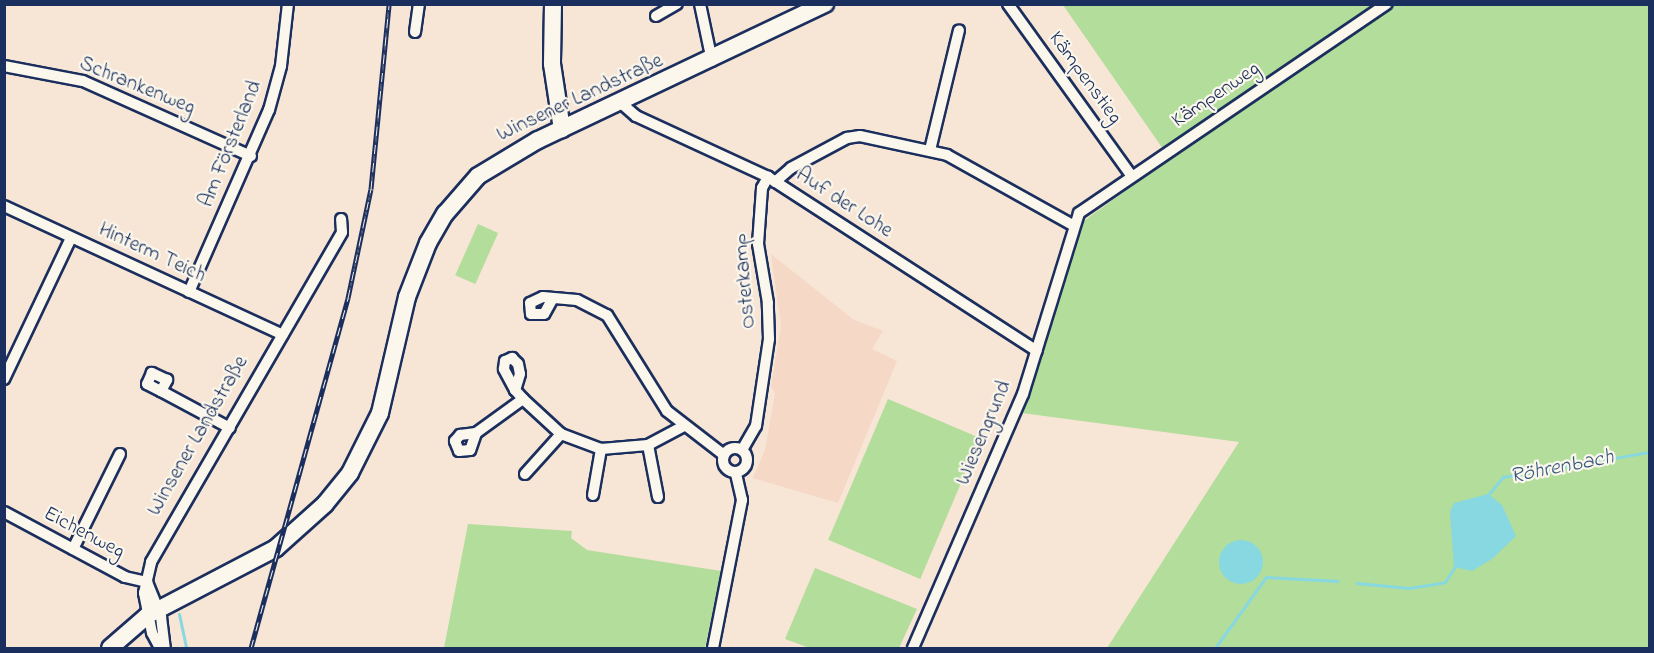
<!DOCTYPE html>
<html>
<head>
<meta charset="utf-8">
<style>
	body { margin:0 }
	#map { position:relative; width:1654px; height:653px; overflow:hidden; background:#f7e5d6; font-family:"Indie Flower",sans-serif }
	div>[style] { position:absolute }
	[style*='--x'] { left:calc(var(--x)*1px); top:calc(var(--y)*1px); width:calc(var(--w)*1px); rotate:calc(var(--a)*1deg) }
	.built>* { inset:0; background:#f5d8c6 }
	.green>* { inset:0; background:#b2dd9a; transform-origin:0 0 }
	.water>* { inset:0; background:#87d8e1 }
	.round { border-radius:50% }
	.stream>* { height:3px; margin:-1.5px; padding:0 1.5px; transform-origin:1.5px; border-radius:1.5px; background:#87d8e1 }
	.roads { filter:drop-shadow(2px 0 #1b2f5e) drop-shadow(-2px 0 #1b2f5e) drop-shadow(0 2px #1b2f5e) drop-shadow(0 -2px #1b2f5e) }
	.street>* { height:10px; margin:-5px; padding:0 5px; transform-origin:5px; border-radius:5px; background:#fbf7ec }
	.street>.ring { margin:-5px; padding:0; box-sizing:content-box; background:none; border:10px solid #fbf7ec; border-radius:50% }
	.secondary>* { height:16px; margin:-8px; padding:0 8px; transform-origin:8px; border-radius:8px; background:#fbf7ec }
	.rail>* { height:5px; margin-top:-2.5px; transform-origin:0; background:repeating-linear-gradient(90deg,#fbf7ec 0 9px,#1b2f5e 0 18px); box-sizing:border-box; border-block:2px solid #1b2f5e }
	span { translate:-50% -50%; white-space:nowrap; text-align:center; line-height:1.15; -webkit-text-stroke:4.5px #fbf7ec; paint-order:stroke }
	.street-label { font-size:21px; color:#1b2f5e }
	.water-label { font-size:22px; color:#36597f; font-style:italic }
	.frame { position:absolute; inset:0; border:6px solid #1b2f5e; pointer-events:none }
</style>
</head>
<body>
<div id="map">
	<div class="built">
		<i style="clip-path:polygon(771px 254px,854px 320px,883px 331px,872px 349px,897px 361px,838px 503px,753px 478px,765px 450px,775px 393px,771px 387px,781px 326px)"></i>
	</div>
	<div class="green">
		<i style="clip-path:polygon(1063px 5px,1649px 5px,1649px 648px,1107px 648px,1239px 442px,1022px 413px,1078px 225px,1170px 159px)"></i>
		<i style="left:478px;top:224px;width:22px;height:56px;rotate:24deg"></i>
		<i style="left:888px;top:399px;width:100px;height:153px;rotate:23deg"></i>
		<i style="clip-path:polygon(468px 524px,572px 531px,571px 538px,587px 550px,721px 571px,705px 648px,444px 648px)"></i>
		<i style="clip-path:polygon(815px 568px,917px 609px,899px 648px,810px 648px,785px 639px)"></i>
	</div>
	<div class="water">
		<i style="clip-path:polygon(1488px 494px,1502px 505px,1516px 536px,1492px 559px,1472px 571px,1454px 567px,1450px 512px,1454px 503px)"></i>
		<i class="round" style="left:1219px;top:540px;width:44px;height:44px"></i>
	</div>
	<div class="stream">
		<i style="--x:1487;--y:496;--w:25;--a:-50"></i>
		<i style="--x:1503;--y:477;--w:149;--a:-9.7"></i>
		<i style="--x:1357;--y:583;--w:52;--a:5.5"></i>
		<i style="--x:1409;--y:588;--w:36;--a:-9"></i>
		<i style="--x:1445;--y:582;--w:20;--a:-57"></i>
		<i style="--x:179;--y:614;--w:35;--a:78"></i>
		<i style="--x:1215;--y:648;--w:87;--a:-54.3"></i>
		<i style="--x:1266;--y:577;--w:72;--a:3.2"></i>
	</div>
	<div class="roads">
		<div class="street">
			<i style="--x:700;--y:4;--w:58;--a:78.1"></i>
			<i style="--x:1008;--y:4;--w:211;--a:54.3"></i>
			<i style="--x:656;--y:16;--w:24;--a:-30"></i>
			<i style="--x:415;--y:32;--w:28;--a:-82"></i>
			<i style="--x:4;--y:66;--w:80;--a:10.8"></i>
			<i style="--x:83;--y:81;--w:184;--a:24.1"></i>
			<i style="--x:621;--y:103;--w:20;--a:41"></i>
			<i style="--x:636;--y:116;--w:145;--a:24.8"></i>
			<i style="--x:768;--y:177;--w:320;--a:32.9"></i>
			<i style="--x:930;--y:150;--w:123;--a:-76.4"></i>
			<i style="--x:775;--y:182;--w:21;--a:-41"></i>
			<i style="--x:791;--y:168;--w:64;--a:-28.2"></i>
			<i style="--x:847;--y:138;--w:13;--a:-9"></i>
			<i style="--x:860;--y:136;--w:89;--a:12.3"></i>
			<i style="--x:947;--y:155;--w:144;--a:29.1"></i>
			<i style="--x:4;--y:206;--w:307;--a:24.8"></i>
			<i style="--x:189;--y:292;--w:199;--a:-66.3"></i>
			<i style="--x:269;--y:110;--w:46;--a:-74.7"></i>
			<i style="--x:281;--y:66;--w:62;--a:-83.6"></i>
			<i style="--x:553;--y:298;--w:18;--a:119"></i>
			<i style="--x:544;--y:314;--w:13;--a:180"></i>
			<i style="--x:531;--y:314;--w:11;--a:-95"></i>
			<i style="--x:530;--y:303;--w:14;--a:-25"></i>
			<i style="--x:543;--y:297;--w:34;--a:5"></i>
			<i style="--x:577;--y:300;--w:34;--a:27"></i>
			<i style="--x:607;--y:315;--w:113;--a:58"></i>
			<i style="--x:667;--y:411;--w:72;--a:37.7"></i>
			<i style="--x:4;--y:379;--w:156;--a:-64.6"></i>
			<i style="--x:515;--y:390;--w:24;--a:-118"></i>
			<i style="--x:504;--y:369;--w:8;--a:-83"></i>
			<i style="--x:505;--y:361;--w:8;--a:-23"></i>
			<i style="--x:512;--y:358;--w:8;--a:45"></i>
			<i style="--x:518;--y:364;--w:10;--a:79"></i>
			<i style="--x:520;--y:374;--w:17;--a:107"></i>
			<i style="--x:515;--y:390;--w:12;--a:48"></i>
			<i style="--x:523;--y:399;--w:52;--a:42.6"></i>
			<i style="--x:561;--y:434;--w:43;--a:20.6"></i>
			<i style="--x:601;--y:449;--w:47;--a:-4.9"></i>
			<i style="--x:648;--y:445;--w:40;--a:-28"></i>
			<i style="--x:161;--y:391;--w:13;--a:-61"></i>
			<i style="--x:167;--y:380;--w:17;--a:-155"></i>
			<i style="--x:152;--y:373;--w:12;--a:114"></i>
			<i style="--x:147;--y:384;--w:16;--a:27"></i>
			<i style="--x:161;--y:391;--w:78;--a:28.2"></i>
			<i style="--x:476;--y:433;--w:18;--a:109"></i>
			<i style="--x:470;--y:450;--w:11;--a:175"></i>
			<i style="--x:459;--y:451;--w:11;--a:-112"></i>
			<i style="--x:455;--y:441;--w:8;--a:-50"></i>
			<i style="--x:460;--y:435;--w:16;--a:-7"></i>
			<i style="--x:476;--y:433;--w:58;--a:-35.9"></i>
			<i style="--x:648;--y:445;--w:53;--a:79.1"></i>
			<i class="ring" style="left:723px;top:448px;width:14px;height:14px"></i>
			<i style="--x:742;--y:450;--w:28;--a:-60"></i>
			<i style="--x:756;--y:426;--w:88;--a:-81.5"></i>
			<i style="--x:769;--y:339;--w:36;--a:-92"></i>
			<i style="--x:768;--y:303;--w:60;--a:-99.6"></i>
			<i style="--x:758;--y:244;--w:56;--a:-85.9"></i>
			<i style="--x:762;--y:188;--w:13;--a:-61"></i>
			<i style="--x:525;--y:474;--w:54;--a:-48"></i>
			<i style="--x:593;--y:495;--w:47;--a:-80.1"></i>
			<i style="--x:4;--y:512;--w:137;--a:28.2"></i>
			<i style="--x:125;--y:577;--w:23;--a:13"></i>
			<i style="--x:73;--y:549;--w:106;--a:-63.7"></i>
			<i style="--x:147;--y:582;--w:38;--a:68"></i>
			<i style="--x:161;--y:617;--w:31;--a:83"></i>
			<i style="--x:160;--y:648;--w:17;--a:-118"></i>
			<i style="--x:152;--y:633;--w:41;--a:-101.3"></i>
			<i style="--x:144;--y:593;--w:32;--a:-77"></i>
			<i style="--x:151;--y:562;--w:381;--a:-59.9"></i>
			<i style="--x:342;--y:232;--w:13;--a:-94"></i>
			<i style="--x:713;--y:648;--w:151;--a:-78.9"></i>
			<i style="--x:742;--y:500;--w:28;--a:-103"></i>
			<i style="--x:913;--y:648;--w:277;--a:-66.6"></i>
			<i style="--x:1023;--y:394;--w:189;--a:-72.8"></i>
			<i style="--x:1079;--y:213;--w:372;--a:-34.2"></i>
		</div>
		<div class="secondary">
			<i style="--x:553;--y:4;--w:60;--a:91"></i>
			<i style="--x:552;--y:64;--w:66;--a:81.3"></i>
			<i style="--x:110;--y:648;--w:50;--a:-41"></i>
			<i style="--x:148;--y:615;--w:144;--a:-27.6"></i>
			<i style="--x:276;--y:548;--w:66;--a:-41.9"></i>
			<i style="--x:325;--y:504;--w:40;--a:-51"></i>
			<i style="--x:350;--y:473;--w:67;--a:-63.4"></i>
			<i style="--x:380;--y:413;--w:119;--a:-76.9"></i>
			<i style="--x:407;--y:297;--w:58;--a:-68.7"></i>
			<i style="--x:428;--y:243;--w:34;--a:-60"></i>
			<i style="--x:445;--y:214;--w:50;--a:-49"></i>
			<i style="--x:478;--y:176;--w:70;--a:-31"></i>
			<i style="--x:538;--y:140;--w:318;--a:-25.4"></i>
		</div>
	</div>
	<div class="rail">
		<i style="--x:251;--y:648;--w:363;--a:-74.5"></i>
		<i style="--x:348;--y:298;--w:111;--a:-78.1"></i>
		<i style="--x:371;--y:189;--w:186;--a:-84.4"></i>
	</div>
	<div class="street-label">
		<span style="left:1085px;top:78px;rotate:54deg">Kämpenstieg</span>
		<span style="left:137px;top:86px;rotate:22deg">Schrankenweg</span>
		<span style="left:1216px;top:95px;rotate:-34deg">Kämpenweg</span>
		<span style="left:580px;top:98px;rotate:-25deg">Winsener Landstraße</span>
		<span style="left:231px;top:144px;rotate:-68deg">Am Försterland</span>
		<span style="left:844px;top:203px;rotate:33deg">Auf der Lohe</span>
		<span style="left:152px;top:253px;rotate:25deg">Hinterm Teich</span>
		<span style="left:745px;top:281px;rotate:-95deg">Osterkamp</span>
		<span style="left:984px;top:433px;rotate:-67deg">Wiesengrund</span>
		<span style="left:198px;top:436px;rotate:-60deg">Winsener Landstraße</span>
		<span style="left:84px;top:533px;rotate:28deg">Eichenweg</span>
	</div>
	<div class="water-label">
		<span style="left:1562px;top:468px;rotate:-11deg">Röhrenbach</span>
	</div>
	<div class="frame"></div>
</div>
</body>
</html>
